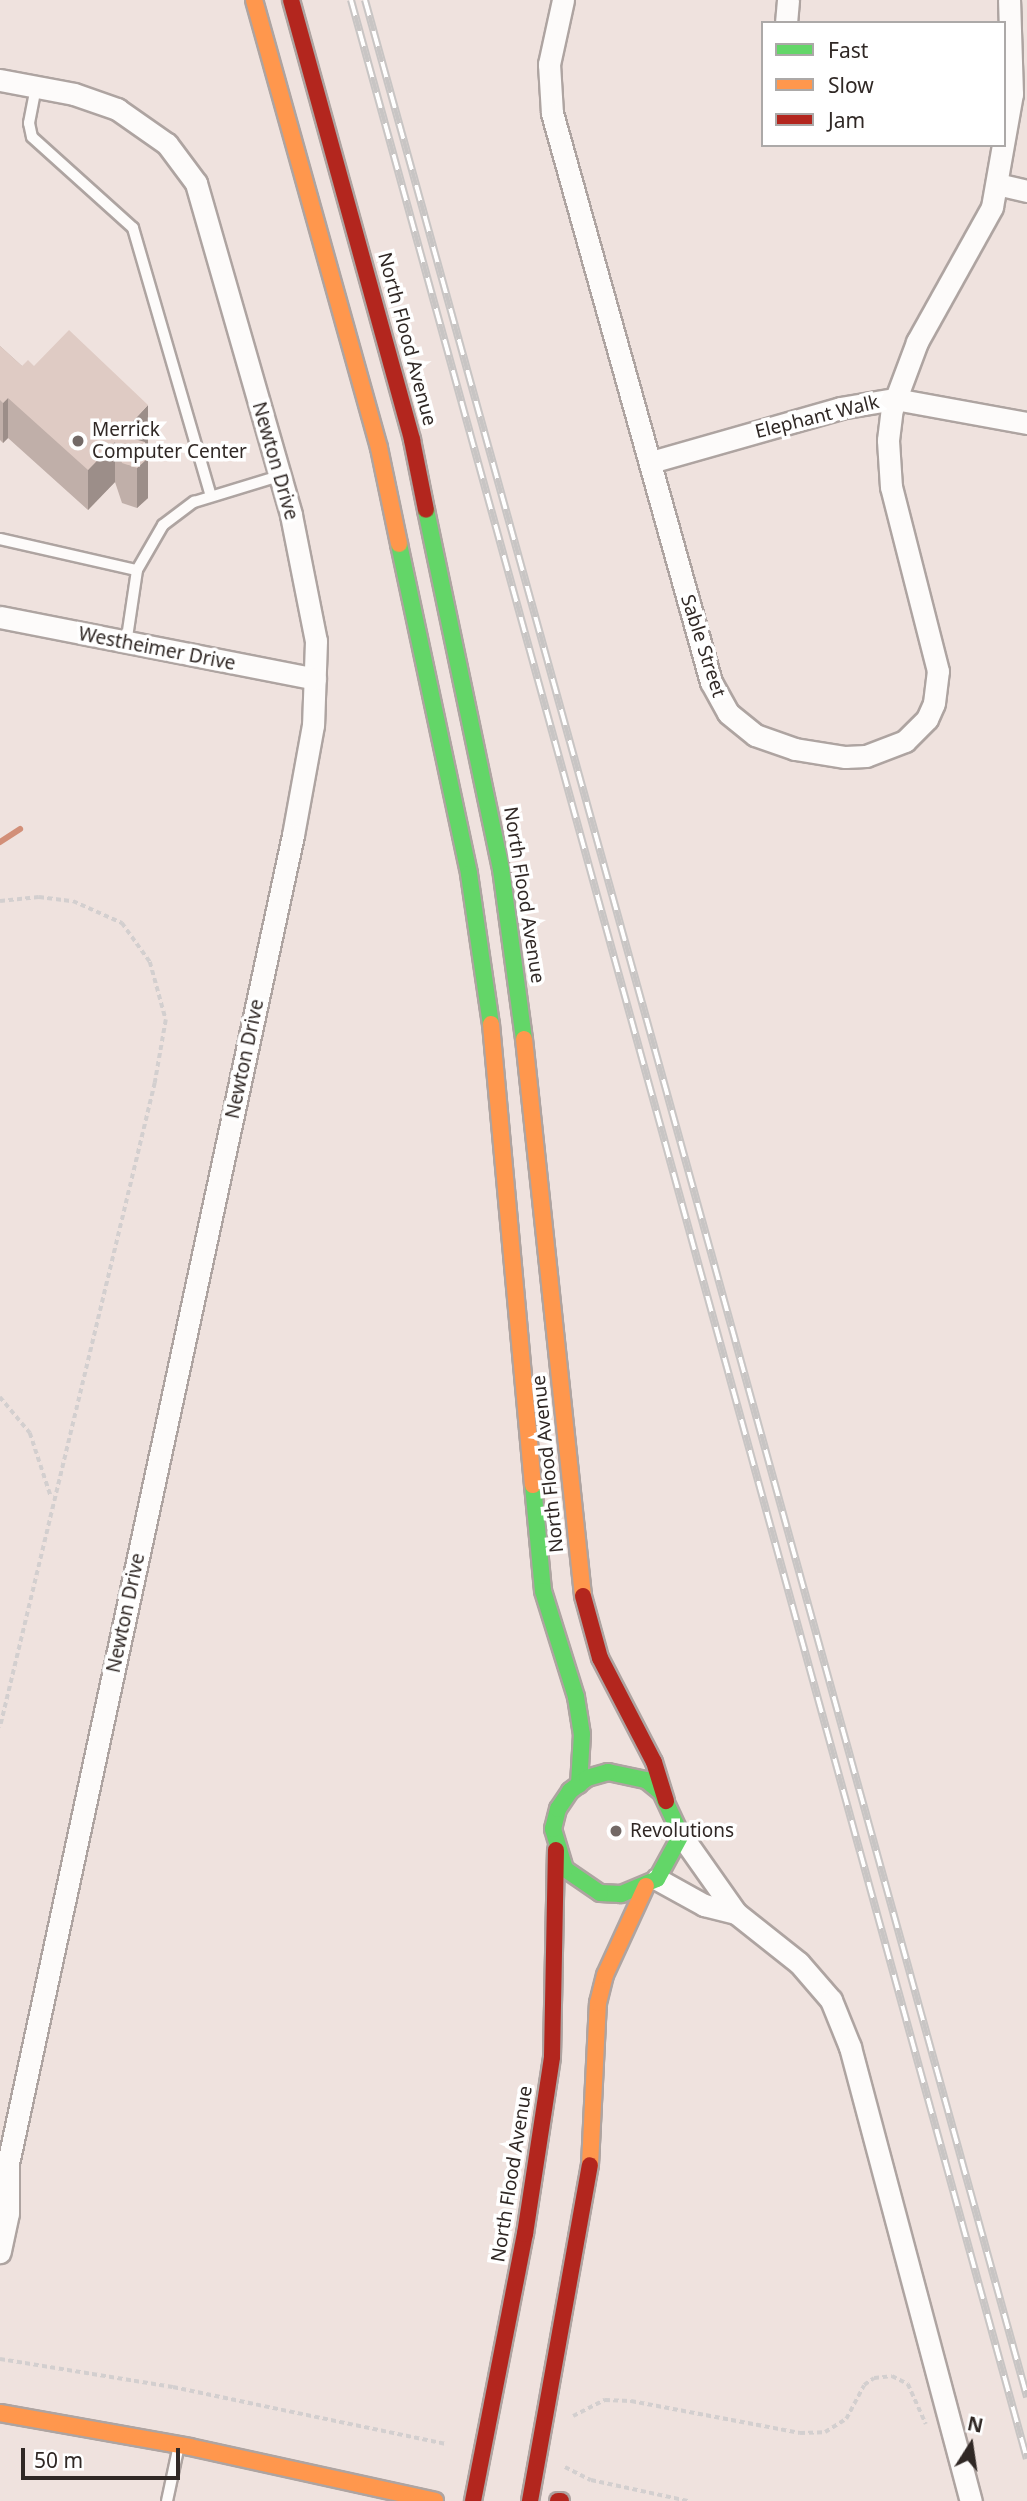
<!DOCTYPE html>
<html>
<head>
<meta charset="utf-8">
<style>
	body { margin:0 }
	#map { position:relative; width:1027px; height:2501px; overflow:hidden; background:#efe2de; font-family:"Noto Sans",sans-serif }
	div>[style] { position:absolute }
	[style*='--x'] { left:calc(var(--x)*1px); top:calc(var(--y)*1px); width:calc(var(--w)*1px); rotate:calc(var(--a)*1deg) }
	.stream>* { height:6px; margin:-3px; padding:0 3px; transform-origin:3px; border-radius:3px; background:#d28f78 }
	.path>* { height:3.5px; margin-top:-1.75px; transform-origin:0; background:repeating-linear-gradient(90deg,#d3cfcf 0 5px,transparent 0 8.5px) }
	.roads { filter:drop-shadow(2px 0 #aea4a1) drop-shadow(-2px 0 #aea4a1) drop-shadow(0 2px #aea4a1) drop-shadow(0 -2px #aea4a1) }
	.lane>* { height:10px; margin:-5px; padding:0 5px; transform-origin:5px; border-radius:5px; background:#fdfbfa }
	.street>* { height:21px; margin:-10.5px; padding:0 10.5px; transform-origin:10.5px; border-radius:10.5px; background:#fdfbfa }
	.fast>* { height:16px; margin:-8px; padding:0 8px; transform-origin:8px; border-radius:8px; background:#63d668 }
	.slow>* { height:16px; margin:-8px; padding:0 8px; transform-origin:8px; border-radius:8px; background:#ff974d }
	.jam>* { height:16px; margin:-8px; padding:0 8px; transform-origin:8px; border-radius:8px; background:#b3261e }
	.rail>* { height:8px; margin-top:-4px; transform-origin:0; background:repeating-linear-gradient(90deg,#fff 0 16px,#c8c5c4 0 32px); box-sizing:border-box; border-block:2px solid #c8c5c4 }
	.wall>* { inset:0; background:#c0afa9 }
	.shaded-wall>* { inset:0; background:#9c8e89 }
	.building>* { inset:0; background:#dfcbc4 }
	.dots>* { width:19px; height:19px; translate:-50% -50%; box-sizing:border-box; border:4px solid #fff; border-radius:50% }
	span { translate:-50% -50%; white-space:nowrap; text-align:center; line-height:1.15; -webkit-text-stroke:7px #fff; paint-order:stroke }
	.street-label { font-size:19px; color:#302825 }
	.poi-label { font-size:19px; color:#302825 }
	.left { translate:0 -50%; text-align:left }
	.legend { position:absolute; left:761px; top:21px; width:245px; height:126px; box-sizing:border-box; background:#fff; border:2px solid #aca9a8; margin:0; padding:9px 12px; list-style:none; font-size:21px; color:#302825 }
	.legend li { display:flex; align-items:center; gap:14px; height:35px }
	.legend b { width:35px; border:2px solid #aca9a8 }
	.north { position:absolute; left:936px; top:2410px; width:70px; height:70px; -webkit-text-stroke:5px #fff; paint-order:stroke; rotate:12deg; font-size:19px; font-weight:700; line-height:28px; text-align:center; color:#302825 }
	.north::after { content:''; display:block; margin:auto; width:24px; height:32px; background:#302825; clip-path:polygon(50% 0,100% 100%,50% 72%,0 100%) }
	.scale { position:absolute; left:21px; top:2448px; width:159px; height:32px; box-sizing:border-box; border:4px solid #302825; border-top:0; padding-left:9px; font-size:21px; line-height:24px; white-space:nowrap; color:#302825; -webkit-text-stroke:5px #fff; paint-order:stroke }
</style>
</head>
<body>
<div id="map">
	<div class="stream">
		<i style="--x:0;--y:842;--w:24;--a:-33"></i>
	</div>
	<div class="path">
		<i style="--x:0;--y:901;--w:39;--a:-6"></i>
		<i style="--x:39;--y:897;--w:34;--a:7"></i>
		<i style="--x:73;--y:901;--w:54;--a:24.2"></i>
		<i style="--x:122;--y:923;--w:48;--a:54.3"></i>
		<i style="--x:150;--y:962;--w:60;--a:74.6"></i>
		<i style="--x:166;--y:1020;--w:64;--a:99.9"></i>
		<i style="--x:155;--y:1083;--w:663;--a:103.51"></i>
		<i style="--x:0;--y:1397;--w:47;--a:50.2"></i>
		<i style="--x:30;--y:1433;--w:67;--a:71.8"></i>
		<i style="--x:0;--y:2359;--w:175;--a:9.2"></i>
		<i style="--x:173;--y:2387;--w:279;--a:11.8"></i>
		<i style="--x:573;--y:2416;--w:36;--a:-27"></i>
		<i style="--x:605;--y:2400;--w:26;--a:2"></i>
		<i style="--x:631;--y:2401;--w:172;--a:10.7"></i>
		<i style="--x:800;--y:2433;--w:25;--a:-2"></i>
		<i style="--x:825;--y:2432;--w:25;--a:-32"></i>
		<i style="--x:846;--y:2419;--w:38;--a:-62"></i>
		<i style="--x:864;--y:2385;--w:12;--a:-35"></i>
		<i style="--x:874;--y:2378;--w:18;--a:-6"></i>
		<i style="--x:892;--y:2376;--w:18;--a:27"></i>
		<i style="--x:908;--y:2384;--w:44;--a:65.8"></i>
		<i style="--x:565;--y:2467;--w:29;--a:27"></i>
		<i style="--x:591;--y:2480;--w:99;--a:12.2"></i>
	</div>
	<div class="roads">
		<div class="lane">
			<i style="--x:36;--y:87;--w:37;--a:101"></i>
			<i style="--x:29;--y:123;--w:14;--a:78"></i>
			<i style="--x:32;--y:137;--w:136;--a:42"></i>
			<i style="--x:133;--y:228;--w:279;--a:73.8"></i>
			<i style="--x:0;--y:539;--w:140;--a:12.8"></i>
			<i style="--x:126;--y:644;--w:75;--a:-81.5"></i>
			<i style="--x:137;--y:570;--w:52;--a:-60"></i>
			<i style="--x:163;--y:525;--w:39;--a:-37"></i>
			<i style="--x:194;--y:502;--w:89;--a:-17"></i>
			<i style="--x:167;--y:2501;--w:57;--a:-77.9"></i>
		</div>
		<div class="street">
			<i style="--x:563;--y:0;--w:66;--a:102.3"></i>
			<i style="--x:549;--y:64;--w:49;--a:86.5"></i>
			<i style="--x:552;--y:113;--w:591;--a:74.39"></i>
			<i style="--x:711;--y:682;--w:35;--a:61"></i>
			<i style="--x:728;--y:713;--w:35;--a:39"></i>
			<i style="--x:755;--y:735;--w:42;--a:19.3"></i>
			<i style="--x:795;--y:749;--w:51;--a:9.1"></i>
			<i style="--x:845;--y:757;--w:21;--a:-3"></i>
			<i style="--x:866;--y:756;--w:42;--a:-21"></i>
			<i style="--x:905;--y:741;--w:31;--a:-45"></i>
			<i style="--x:927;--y:719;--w:17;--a:-66"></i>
			<i style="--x:934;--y:703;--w:32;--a:-83"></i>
			<i style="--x:938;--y:671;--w:190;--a:-104.3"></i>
			<i style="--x:891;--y:487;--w:47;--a:-93.7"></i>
			<i style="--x:888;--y:440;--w:31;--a:-83"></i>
			<i style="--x:892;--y:409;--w:72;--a:-69.5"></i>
			<i style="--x:917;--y:342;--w:154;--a:-60.9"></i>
			<i style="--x:992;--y:207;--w:115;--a:-80"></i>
			<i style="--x:1012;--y:94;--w:94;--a:-91.8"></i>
			<i style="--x:786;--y:23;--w:23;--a:-85"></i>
			<i style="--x:0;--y:80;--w:75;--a:10.7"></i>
			<i style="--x:74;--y:94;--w:46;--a:19.2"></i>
			<i style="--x:117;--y:109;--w:61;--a:35"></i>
			<i style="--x:167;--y:144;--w:49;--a:53.4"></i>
			<i style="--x:196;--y:183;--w:345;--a:74"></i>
			<i style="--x:291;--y:515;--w:128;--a:78.8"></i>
			<i style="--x:316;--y:641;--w:84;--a:92"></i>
			<i style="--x:313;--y:725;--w:112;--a:100.3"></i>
			<i style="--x:293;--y:835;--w:1358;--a:102.11"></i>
			<i style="--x:8;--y:2163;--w:50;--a:90"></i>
			<i style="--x:8;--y:2213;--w:40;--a:102"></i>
			<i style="--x:997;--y:184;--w:31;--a:13"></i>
			<i style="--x:651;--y:462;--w:197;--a:-15.9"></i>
			<i style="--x:840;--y:408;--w:56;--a:-9.3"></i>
			<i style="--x:895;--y:399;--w:134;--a:10.3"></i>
			<i style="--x:0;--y:617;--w:321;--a:11.1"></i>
			<i style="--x:657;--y:1879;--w:54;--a:29"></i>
			<i style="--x:704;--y:1905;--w:33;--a:14"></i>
			<i style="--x:736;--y:1913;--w:95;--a:-125.2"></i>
			<i style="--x:736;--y:1913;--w:80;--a:38.4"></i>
			<i style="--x:799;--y:1963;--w:49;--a:49.1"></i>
			<i style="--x:831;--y:2000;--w:51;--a:68"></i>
			<i style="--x:850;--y:2047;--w:470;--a:75.1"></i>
		</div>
		<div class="fast">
			<i style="--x:426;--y:510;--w:367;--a:78.2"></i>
			<i style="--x:501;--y:869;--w:172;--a:82.3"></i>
			<i style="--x:399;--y:544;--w:337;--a:78"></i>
			<i style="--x:469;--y:874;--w:152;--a:81.7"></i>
			<i style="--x:533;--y:1485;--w:106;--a:84.6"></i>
			<i style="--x:543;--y:1591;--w:111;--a:72.7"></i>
			<i style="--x:576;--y:1697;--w:37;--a:81"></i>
			<i style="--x:582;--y:1734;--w:51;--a:93.4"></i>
			<i style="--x:608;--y:1772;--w:39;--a:12"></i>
			<i style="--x:646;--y:1780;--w:19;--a:39"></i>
			<i style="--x:661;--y:1792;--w:47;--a:65.1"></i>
			<i style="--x:681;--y:1835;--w:50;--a:118.6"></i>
			<i style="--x:657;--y:1879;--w:39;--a:157"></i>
			<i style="--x:621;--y:1894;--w:21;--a:-177"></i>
			<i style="--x:600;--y:1893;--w:42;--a:-145.6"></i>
			<i style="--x:565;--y:1869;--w:42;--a:-106.7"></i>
			<i style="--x:553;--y:1829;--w:21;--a:-76"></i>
			<i style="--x:558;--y:1809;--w:22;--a:-56"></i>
			<i style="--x:570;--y:1791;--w:21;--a:-37"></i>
			<i style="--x:587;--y:1778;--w:22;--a:-16"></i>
		</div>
		<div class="slow">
			<i style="--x:254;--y:0;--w:465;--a:74.4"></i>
			<i style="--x:379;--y:448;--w:98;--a:78.2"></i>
			<i style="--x:491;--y:1024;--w:463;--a:84.8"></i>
			<i style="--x:524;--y:1039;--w:560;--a:83.95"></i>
			<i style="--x:590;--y:2165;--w:162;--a:-87.2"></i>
			<i style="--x:598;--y:2003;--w:29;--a:-76"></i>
			<i style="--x:605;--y:1975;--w:98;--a:-65.3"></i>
			<i style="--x:0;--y:2413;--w:193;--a:10.1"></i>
			<i style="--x:190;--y:2447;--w:251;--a:12.4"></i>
		</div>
		<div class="jam">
			<i style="--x:291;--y:0;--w:456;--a:74.6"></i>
			<i style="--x:412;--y:440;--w:71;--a:78.7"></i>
			<i style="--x:583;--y:1596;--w:64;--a:74.7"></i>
			<i style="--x:600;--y:1658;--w:117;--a:62.6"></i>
			<i style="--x:654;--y:1762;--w:41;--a:72.9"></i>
			<i style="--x:473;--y:2501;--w:272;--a:-79"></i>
			<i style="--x:525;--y:2234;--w:179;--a:-81.3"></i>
			<i style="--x:552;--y:2057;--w:207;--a:-88.9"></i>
			<i style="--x:530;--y:2501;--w:341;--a:-79.9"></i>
			<i style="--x:558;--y:2501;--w:3;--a:0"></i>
		</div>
	</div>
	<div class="rail">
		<i style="--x:351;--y:0;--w:2550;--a:74.63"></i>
		<i style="--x:365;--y:0;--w:2487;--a:74.56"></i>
	</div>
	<div class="wall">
		<i style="clip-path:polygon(0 346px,22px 366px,34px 366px,148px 445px,146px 447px,148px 498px,137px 508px,122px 503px,115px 482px,88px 510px,8px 438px,3px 443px,0 440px)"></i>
	</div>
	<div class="shaded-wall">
		<i style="clip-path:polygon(8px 398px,8px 438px,3px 443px,3px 403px)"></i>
		<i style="clip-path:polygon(148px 405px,148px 445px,129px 466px,120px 435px)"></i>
		<i style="clip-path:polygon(115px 442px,115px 482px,88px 510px,88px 470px)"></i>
		<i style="clip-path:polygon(148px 458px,148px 498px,137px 508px,137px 468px)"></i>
	</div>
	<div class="building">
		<i style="clip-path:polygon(69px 330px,148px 405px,120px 435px,145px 442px,148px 458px,137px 468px,122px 463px,115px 442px,88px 470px,8px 398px,3px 403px,0 400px,0 346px,22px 366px,28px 360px,34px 366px)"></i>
	</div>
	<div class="dots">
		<i style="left:78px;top:441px;background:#736966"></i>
		<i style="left:616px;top:1831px;background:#736966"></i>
	</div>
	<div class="street-label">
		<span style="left:407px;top:339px;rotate:75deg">North Flood Avenue</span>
		<span style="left:817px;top:417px;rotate:-14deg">Elephant Walk</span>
		<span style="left:275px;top:461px;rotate:74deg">Newton Drive</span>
		<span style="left:703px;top:646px;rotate:72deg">Sable Street</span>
		<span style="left:157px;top:649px;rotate:11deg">Westheimer Drive</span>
		<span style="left:524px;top:895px;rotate:81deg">North Flood Avenue</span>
		<span style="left:245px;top:1059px;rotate:-78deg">Newton Drive</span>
		<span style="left:548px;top:1464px;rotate:-96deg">North Flood Avenue</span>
		<span style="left:126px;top:1613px;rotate:-78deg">Newton Drive</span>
		<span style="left:512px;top:2174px;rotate:-81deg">North Flood Avenue</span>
	</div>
	<div class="poi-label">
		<span class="left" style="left:92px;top:441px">Merrick<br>Computer Center</span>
		<span class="left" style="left:630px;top:1831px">Revolutions</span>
	</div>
	<ul class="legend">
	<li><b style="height:9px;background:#63d668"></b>Fast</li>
	<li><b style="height:9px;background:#ff974d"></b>Slow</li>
	<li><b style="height:9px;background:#b3261e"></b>Jam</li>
	</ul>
	<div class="north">N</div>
	<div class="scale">50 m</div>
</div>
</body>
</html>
